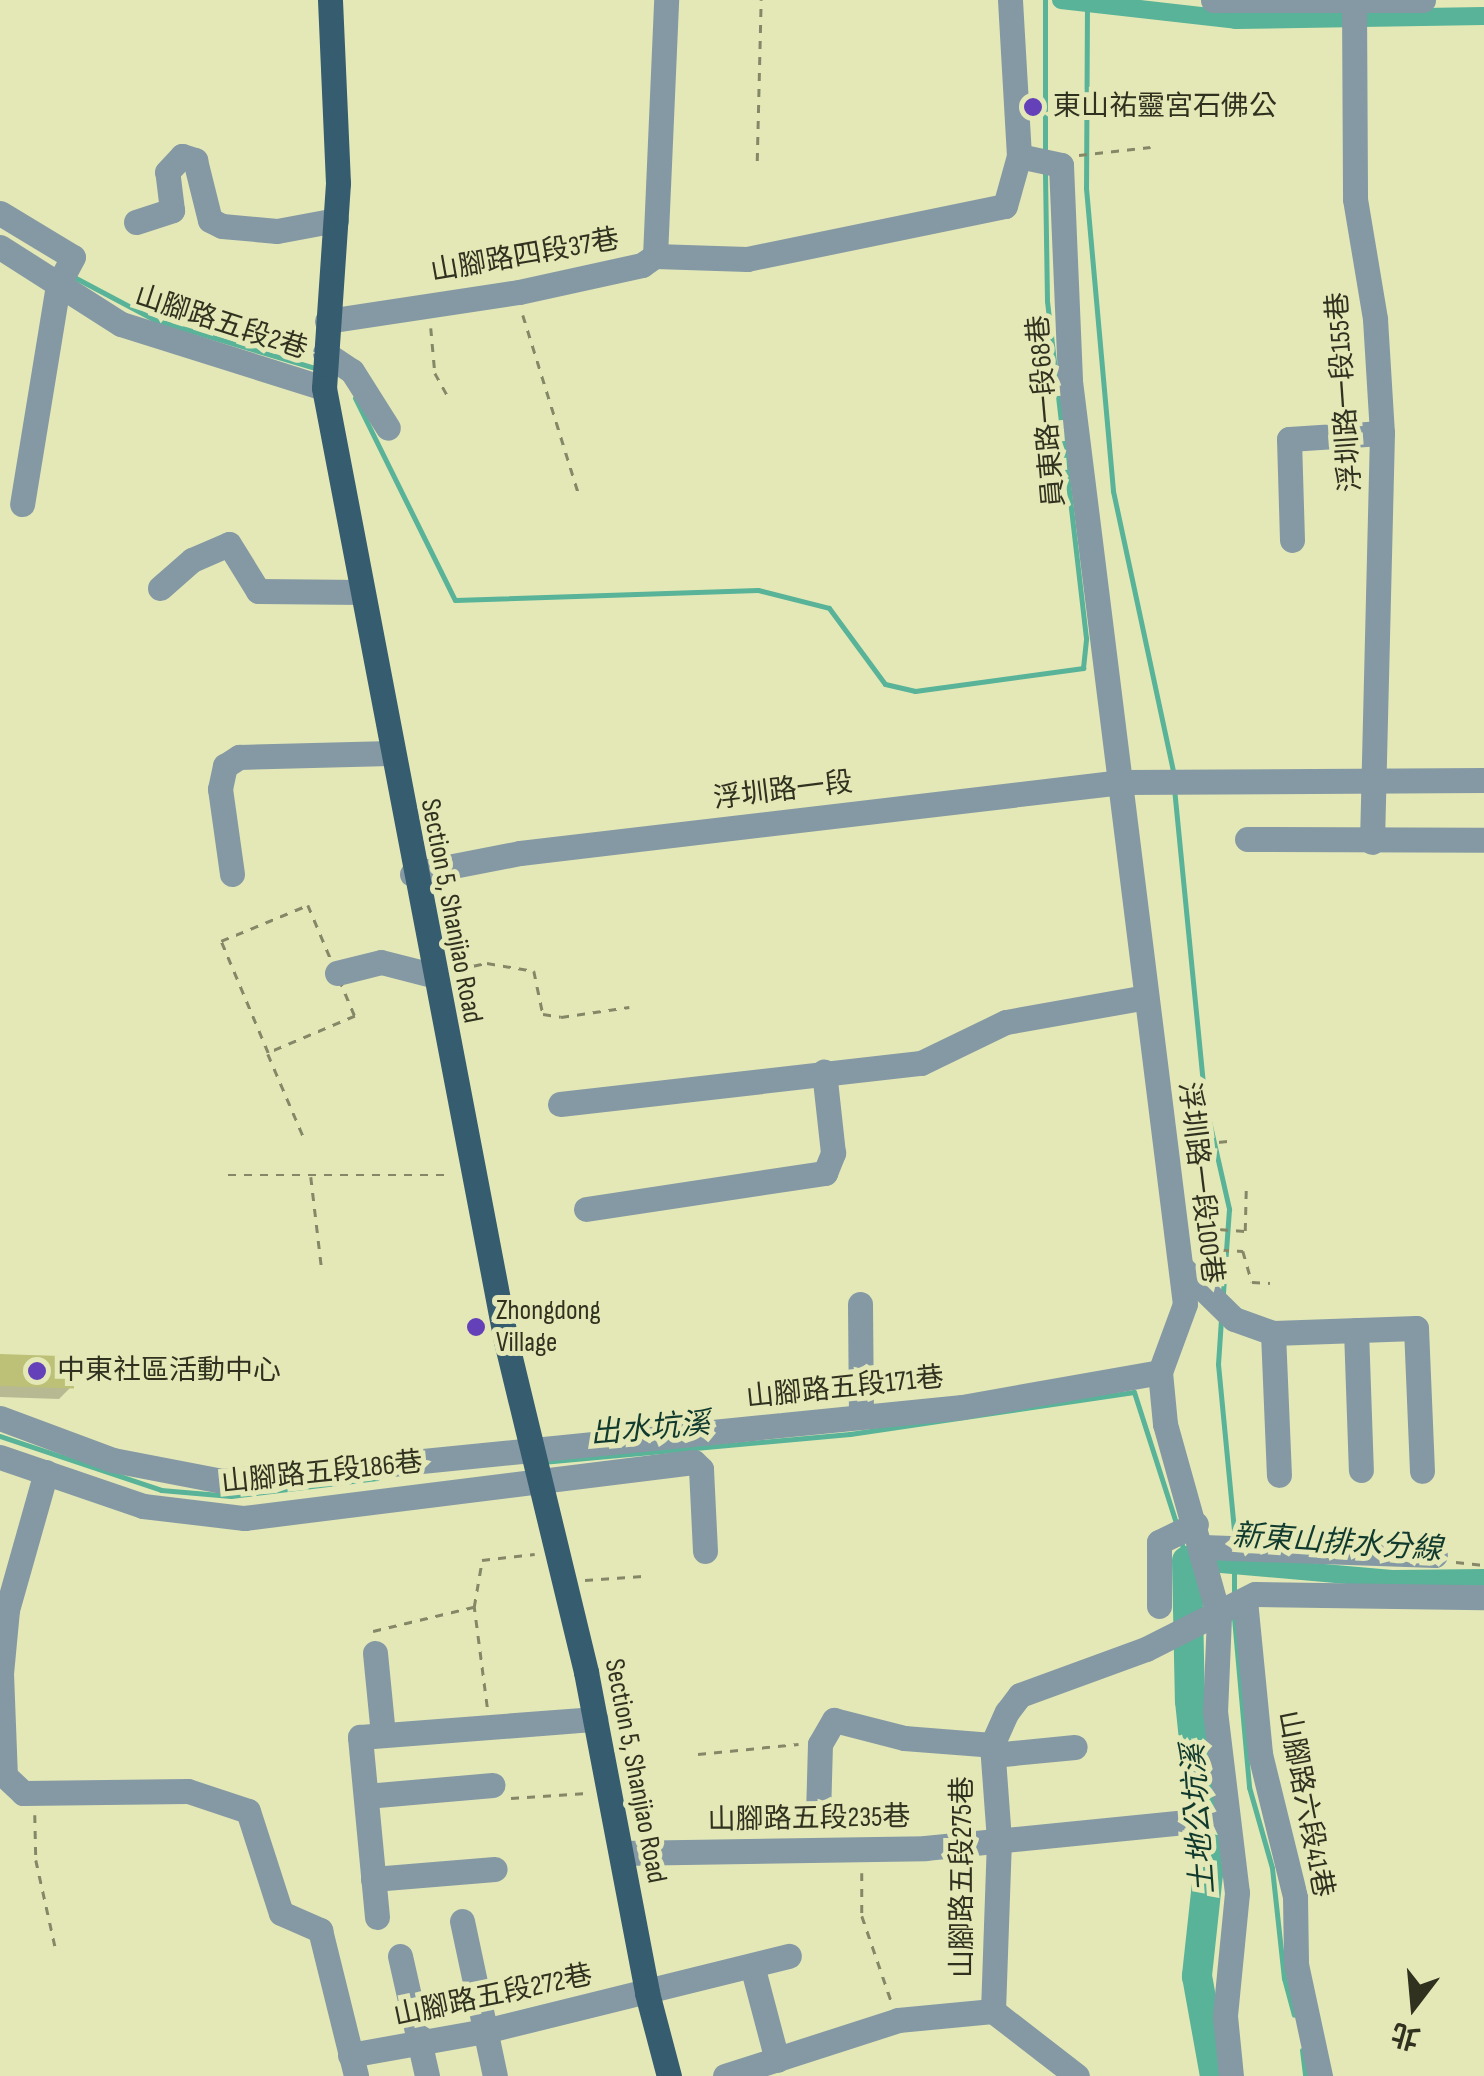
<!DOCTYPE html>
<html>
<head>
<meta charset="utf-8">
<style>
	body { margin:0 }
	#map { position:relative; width:1484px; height:2076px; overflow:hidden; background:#e4e8b7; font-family:"Sofia Sans Condensed","Noto Sans TC",sans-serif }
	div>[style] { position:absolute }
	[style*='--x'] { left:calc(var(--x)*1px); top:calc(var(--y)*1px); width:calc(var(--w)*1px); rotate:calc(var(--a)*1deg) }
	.shadow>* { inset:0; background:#0003 }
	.stream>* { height:5px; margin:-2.5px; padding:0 2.5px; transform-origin:2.5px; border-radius:2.5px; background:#58b398 }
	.canal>* { height:18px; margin:-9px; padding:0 9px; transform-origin:9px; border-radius:9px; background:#58b398 }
	.river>* { height:30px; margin:-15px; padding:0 15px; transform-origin:15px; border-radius:15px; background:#58b398 }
	.building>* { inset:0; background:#bcc177; transform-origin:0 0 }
	.path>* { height:2.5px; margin-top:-1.25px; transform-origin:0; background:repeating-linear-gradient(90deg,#858867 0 8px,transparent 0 16px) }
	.minor>* { height:25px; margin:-12.5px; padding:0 12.5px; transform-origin:12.5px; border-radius:12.5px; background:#8599a4 }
	.major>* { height:25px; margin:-12.5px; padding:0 12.5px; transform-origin:12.5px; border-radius:12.5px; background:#365c6f }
	.dots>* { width:28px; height:28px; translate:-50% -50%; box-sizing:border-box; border:5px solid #e4e8b7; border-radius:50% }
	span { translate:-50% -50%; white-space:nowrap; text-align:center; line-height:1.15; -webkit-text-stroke:10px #e4e8b7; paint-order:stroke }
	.poi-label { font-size:28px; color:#30321f }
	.left { translate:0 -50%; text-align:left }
	.street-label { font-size:28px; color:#30321f }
	.water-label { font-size:30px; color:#103a2e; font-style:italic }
	.north { position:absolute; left:1364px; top:1956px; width:100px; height:100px; -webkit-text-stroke:8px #e4e8b7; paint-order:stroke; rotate:196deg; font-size:28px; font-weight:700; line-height:40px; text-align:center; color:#30321f }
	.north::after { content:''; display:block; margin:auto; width:35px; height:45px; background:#30321f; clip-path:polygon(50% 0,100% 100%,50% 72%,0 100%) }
</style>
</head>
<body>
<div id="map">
	<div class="shadow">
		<i style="clip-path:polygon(0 1357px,71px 1387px,59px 1399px,0 1397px)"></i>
	</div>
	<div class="stream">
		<i style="--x:1045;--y:0;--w:153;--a:90"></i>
		<i style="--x:1079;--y:0;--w:2;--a:90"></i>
		<i style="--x:1087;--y:3;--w:185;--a:90.3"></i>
		<i style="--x:1086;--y:188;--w:304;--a:84.9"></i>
		<i style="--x:1113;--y:491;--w:287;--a:77.9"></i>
		<i style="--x:72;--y:276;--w:94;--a:27.9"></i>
		<i style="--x:155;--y:320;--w:170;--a:16.7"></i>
		<i style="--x:355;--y:398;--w:225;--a:63.7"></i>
		<i style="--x:455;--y:600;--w:303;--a:-1.9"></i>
		<i style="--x:758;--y:590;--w:73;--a:14.2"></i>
		<i style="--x:829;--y:608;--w:94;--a:53.6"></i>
		<i style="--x:885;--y:684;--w:31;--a:13"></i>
		<i style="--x:915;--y:691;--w:170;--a:-7.8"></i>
		<i style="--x:1083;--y:668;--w:30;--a:-84"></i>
		<i style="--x:1086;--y:638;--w:339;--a:-96.6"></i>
		<i style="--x:1047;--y:301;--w:132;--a:-90.9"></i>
		<i style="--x:1174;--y:788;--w:317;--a:84.4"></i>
		<i style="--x:1205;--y:1103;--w:109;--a:77.2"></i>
		<i style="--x:1229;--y:1209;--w:84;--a:94.1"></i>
		<i style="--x:1221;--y:1319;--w:45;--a:93.8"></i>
		<i style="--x:1218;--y:1364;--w:179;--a:84.5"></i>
		<i style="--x:0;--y:1436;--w:170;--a:18.5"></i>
		<i style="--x:161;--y:1490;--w:70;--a:4.9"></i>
		<i style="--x:231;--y:1496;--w:147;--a:-7"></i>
		<i style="--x:542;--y:1462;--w:309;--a:-5.2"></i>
		<i style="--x:850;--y:1434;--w:287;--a:-8.4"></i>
		<i style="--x:1134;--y:1392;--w:138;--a:72.2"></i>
		<i style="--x:1180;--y:1538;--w:24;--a:73"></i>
		<i style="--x:1234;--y:1558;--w:39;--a:90"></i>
		<i style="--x:1234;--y:1618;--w:170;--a:84.9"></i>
		<i style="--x:1249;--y:1787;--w:84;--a:74.1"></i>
		<i style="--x:1272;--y:1868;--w:111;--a:83.8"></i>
		<i style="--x:1284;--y:1978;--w:38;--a:75"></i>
		<i style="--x:1302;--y:2050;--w:26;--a:83"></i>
	</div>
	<div class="canal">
		<i style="--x:1061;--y:0;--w:176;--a:6.5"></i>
		<i style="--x:1236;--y:20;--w:248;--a:-0.9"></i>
		<i style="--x:1187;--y:1561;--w:206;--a:5"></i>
		<i style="--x:1392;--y:1579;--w:92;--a:-0.6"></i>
	</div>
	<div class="river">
		<i style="--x:1187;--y:1561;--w:140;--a:88.8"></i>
		<i style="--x:1190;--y:1701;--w:174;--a:84.1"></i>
		<i style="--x:1208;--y:1874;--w:103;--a:96.2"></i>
		<i style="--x:1197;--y:1976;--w:102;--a:79.8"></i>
	</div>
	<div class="building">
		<i style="left:0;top:1354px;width:75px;height:32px;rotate:2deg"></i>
	</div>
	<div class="path">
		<i style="--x:1079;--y:155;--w:72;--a:-6.3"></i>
		<i style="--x:757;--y:161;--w:161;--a:-88.6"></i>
		<i style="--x:523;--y:315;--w:189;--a:72.7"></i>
		<i style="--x:431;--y:328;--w:45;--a:84.9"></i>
		<i style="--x:435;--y:373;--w:26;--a:61"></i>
		<i style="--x:308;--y:905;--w:121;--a:67.1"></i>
		<i style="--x:355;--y:1016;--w:95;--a:157"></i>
		<i style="--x:268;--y:1053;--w:121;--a:-112.8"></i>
		<i style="--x:221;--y:941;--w:94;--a:-22.5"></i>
		<i style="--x:458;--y:969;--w:30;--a:-12"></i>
		<i style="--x:487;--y:963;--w:48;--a:9.7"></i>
		<i style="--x:534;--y:971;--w:44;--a:78.2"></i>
		<i style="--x:543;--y:1014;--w:18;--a:9"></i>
		<i style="--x:561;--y:1017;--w:69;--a:-8.4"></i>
		<i style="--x:268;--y:1054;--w:91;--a:66.8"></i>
		<i style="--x:1187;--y:1145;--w:41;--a:-5.6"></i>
		<i style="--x:228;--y:1175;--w:224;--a:0"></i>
		<i style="--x:311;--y:1177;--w:95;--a:83.3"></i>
		<i style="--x:1193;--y:1200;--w:30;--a:69"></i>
		<i style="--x:1204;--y:1228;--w:41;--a:4.2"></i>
		<i style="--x:1245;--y:1231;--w:41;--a:-88.6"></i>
		<i style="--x:1204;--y:1230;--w:19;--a:87"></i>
		<i style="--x:1205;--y:1249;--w:38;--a:3"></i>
		<i style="--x:1243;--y:1251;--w:32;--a:74"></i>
		<i style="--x:1252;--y:1282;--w:18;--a:3"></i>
		<i style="--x:1456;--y:1562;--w:28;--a:6"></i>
		<i style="--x:585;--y:1580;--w:58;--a:-3.9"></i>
		<i style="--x:373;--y:1631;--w:103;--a:-13.5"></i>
		<i style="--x:487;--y:1707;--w:101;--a:-97.4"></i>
		<i style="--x:474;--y:1607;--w:48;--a:-80.3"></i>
		<i style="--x:482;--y:1560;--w:53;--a:-6.5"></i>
		<i style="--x:698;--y:1754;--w:101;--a:-5.7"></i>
		<i style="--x:511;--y:1798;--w:76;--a:-3.8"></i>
		<i style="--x:35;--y:1815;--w:45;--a:88.7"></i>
		<i style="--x:36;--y:1860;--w:88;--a:77.5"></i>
		<i style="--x:862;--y:1873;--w:43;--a:90"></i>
		<i style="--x:862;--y:1916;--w:89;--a:71"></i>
	</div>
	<div class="minor">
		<i style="--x:1010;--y:0;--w:156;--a:86.7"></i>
		<i style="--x:1019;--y:156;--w:43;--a:12.1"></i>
		<i style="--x:1061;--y:165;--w:216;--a:87.6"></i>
		<i style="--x:1070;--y:381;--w:930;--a:82.9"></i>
		<i style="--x:1185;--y:1304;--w:72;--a:110.2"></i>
		<i style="--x:1160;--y:1372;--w:52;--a:84.5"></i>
		<i style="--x:1165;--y:1424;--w:200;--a:74.4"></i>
		<i style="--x:1219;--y:1617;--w:94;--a:92.4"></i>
		<i style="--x:1215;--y:1711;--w:183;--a:83.1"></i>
		<i style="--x:1237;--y:1893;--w:124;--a:95.6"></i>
		<i style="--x:1225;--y:2016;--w:60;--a:84.3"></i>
		<i style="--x:1213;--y:0;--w:210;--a:0"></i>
		<i style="--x:1354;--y:1;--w:198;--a:89.7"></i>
		<i style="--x:1355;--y:199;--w:122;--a:80.5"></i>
		<i style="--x:1375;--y:319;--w:114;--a:86.5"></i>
		<i style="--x:1382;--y:433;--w:409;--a:91.4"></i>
		<i style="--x:0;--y:213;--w:85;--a:31.1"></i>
		<i style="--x:73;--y:257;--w:32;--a:118"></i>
		<i style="--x:58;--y:285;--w:222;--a:99.3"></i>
		<i style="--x:136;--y:222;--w:38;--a:-18"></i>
		<i style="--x:172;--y:210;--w:38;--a:-97"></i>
		<i style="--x:167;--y:172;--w:22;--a:-47"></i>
		<i style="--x:182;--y:156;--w:14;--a:17"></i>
		<i style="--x:195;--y:160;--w:62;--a:76"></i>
		<i style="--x:210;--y:220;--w:13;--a:27"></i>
		<i style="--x:222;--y:226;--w:55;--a:5.2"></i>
		<i style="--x:277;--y:231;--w:60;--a:-10.6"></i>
		<i style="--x:0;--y:247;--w:143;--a:32.5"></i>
		<i style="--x:121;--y:324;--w:213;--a:17.5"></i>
		<i style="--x:655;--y:256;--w:92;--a:1.9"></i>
		<i style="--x:747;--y:259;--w:263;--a:-11.6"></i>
		<i style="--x:1005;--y:206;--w:52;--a:-74.4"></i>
		<i style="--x:655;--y:256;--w:256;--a:-87.5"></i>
		<i style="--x:327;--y:321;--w:194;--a:-8.6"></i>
		<i style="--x:519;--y:292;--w:126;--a:-12.4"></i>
		<i style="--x:642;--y:265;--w:16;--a:-35"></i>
		<i style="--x:325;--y:353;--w:32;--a:34"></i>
		<i style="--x:352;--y:371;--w:67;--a:57.7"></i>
		<i style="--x:1292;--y:540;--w:101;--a:-91.7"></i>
		<i style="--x:1289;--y:439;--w:93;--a:-3.7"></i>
		<i style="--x:160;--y:588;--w:43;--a:-41.2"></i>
		<i style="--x:192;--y:560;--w:40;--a:-23.4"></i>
		<i style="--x:229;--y:544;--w:55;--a:58.3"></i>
		<i style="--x:258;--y:591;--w:104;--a:0.6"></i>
		<i style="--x:1247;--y:839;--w:237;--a:0.2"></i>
		<i style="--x:232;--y:874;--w:86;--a:-98"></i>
		<i style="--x:220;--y:789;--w:24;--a:-78"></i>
		<i style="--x:225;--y:766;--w:17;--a:-33"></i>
		<i style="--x:239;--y:757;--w:152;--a:-1.5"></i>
		<i style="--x:412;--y:874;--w:110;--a:-11"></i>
		<i style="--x:520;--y:853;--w:606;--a:-6.73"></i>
		<i style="--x:1122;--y:782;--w:362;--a:-0.3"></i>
		<i style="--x:337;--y:973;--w:45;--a:-14"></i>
		<i style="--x:381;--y:962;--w:53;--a:14.3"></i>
		<i style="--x:560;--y:1104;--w:363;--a:-6.5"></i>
		<i style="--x:921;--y:1063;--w:94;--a:-25.8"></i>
		<i style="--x:1006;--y:1022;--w:142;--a:-10.1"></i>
		<i style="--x:586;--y:1209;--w:242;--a:-8.6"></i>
		<i style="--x:825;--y:1173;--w:22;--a:-68"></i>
		<i style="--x:833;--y:1153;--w:82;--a:-96.3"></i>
		<i style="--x:1181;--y:1267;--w:74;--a:44.5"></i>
		<i style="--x:1234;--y:1319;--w:41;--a:19.7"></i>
		<i style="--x:1273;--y:1333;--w:143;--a:-2"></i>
		<i style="--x:1416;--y:1328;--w:143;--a:87.6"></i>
		<i style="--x:860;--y:1304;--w:111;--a:89.5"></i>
		<i style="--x:1356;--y:1330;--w:140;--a:88"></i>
		<i style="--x:1273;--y:1333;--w:142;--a:87.6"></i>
		<i style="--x:0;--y:1418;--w:121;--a:20.4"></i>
		<i style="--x:113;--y:1460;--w:111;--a:10.9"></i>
		<i style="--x:222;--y:1481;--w:744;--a:-5.71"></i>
		<i style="--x:962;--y:1407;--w:201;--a:-10"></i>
		<i style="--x:0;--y:1457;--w:151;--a:18.9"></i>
		<i style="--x:143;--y:1506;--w:102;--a:6.8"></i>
		<i style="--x:244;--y:1518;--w:453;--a:-7.1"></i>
		<i style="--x:694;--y:1462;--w:10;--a:45"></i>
		<i style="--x:701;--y:1469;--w:82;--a:87.2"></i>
		<i style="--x:46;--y:1472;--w:143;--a:105.8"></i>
		<i style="--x:7;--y:1610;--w:63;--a:95.4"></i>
		<i style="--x:1;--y:1673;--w:103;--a:87.8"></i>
		<i style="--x:5;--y:1776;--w:25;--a:43"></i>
		<i style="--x:23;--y:1793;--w:165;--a:-0.7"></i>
		<i style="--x:188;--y:1791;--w:63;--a:18.4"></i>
		<i style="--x:248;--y:1811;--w:107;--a:72.1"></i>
		<i style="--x:281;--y:1913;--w:43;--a:23.6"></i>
		<i style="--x:320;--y:1930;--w:150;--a:76.1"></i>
		<i style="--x:1203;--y:1547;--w:232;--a:2"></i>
		<i style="--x:1255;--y:1594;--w:229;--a:0.8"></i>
		<i style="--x:1245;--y:1600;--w:155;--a:84.4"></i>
		<i style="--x:1260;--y:1754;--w:147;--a:76.2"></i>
		<i style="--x:1295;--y:1897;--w:67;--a:89.1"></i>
		<i style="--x:1296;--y:1964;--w:115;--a:77.9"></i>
		<i style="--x:1159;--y:1606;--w:64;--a:-90"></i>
		<i style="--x:1159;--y:1542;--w:41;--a:-25.9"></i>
		<i style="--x:375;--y:1653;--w:82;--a:84.4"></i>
		<i style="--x:993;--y:1755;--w:82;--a:-5.6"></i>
		<i style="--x:366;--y:1796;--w:127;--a:-5"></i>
		<i style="--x:818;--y:1815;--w:71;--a:-88.4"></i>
		<i style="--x:820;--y:1744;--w:28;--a:-60"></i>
		<i style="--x:834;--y:1720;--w:72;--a:14.4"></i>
		<i style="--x:904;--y:1738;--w:88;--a:4.5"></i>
		<i style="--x:621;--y:1853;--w:304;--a:-0.9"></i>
		<i style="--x:925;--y:1848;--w:301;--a:-5.7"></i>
		<i style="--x:373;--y:1879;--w:122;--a:-4.7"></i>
		<i style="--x:377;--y:1917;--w:181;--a:-95.4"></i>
		<i style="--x:360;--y:1737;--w:236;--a:-4.4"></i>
		<i style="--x:462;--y:1921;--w:158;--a:78"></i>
		<i style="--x:400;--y:1956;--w:123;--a:77.3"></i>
		<i style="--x:754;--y:1973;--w:90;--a:75.2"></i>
		<i style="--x:993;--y:2011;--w:106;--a:37.7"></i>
		<i style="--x:350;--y:2055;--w:137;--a:-10.1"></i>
		<i style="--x:485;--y:2031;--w:313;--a:-13.9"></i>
		<i style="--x:725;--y:2076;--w:182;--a:-17.9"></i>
		<i style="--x:898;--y:2020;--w:95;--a:-5.4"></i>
		<i style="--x:993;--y:2011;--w:171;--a:-88"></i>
		<i style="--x:999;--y:1840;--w:95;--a:-94.2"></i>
		<i style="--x:992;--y:1745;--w:36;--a:-66"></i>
		<i style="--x:1007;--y:1712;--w:21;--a:-53"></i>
		<i style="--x:1020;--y:1695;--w:134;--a:-20.1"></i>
		<i style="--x:1146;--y:1649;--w:122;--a:-26.8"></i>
	</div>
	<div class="major">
		<i style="--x:330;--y:0;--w:183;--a:87.5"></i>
		<i style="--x:338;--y:183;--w:205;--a:93.9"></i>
		<i style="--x:324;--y:388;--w:970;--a:79.19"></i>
		<i style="--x:506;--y:1341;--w:341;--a:76.4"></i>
		<i style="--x:586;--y:1672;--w:327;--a:79.2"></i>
		<i style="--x:647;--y:1993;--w:86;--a:75.2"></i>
	</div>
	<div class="dots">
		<i style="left:1033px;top:107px;background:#6441b9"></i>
		<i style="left:476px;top:1327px;background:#6441b9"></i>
		<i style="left:37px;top:1371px;background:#6441b9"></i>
	</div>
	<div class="poi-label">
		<span class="left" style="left:1053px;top:107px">東山祐靈宮石佛公</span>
		<span class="left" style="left:496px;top:1327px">Zhongdong<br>Village</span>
		<span class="left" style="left:57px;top:1371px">中東社區活動中心</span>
	</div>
	<div class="street-label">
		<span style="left:525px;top:256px;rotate:-10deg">山腳路四段37巷</span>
		<span style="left:221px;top:323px;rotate:18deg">山腳路五段2巷</span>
		<span style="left:1345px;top:392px;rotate:-94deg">浮圳路一段155巷</span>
		<span style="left:1047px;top:411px;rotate:-95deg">員東路一段68巷</span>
		<span style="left:783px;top:791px;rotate:-7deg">浮圳路一段</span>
		<span style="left:451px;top:911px;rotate:79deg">Section 5, Shanjiao Road</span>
		<span style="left:1200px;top:1183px;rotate:83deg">浮圳路一段100巷</span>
		<span style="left:845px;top:1388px;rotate:-6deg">山腳路五段171巷</span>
		<span style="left:322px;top:1473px;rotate:-6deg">山腳路五段186巷</span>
		<span style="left:635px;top:1771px;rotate:79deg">Section 5, Shanjiao Road</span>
		<span style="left:1305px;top:1804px;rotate:79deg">山腳路六段41巷</span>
		<span style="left:809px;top:1819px;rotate:-1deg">山腳路五段235巷</span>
		<span style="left:963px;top:1877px;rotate:-90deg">山腳路五段275巷</span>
		<span style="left:493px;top:1996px;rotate:-12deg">山腳路五段272巷</span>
	</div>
	<div class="water-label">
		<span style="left:650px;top:1429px;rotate:-5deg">出水坑溪</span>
		<span style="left:1337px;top:1543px;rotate:4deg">新東山排水分線</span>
		<span style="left:1199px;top:1819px;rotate:-94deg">土地公坑溪</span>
	</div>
	<div class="north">北</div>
</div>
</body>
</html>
